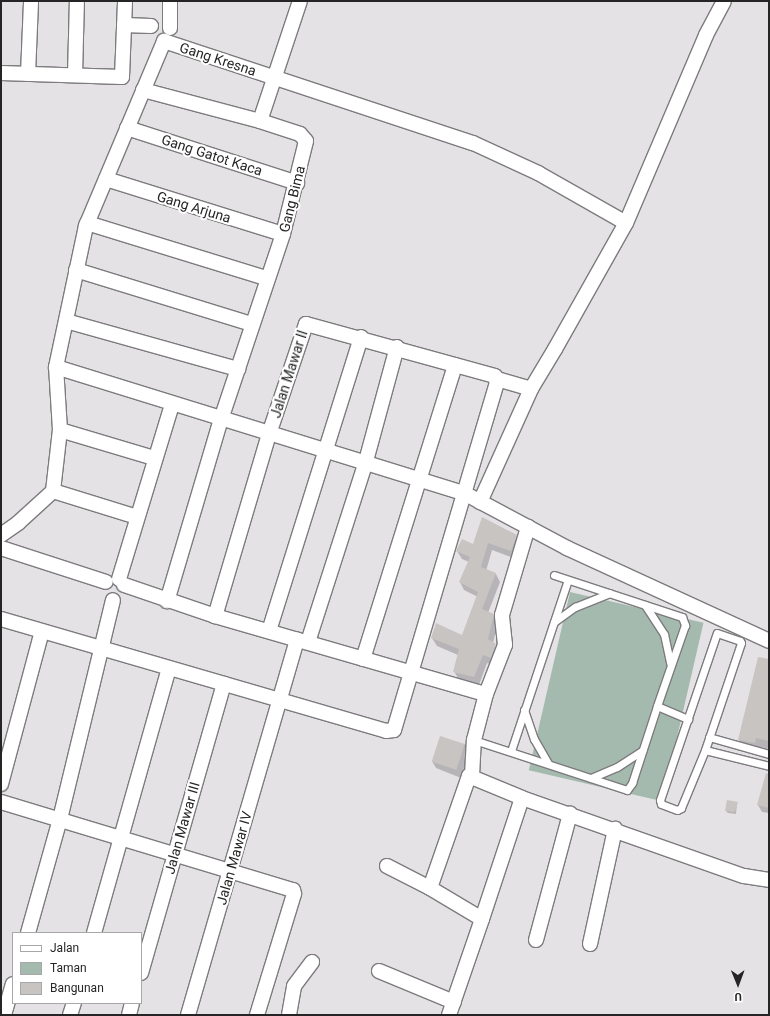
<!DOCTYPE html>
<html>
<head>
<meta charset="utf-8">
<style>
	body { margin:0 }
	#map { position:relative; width:770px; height:1016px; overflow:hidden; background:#e4e2e5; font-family:Roboto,sans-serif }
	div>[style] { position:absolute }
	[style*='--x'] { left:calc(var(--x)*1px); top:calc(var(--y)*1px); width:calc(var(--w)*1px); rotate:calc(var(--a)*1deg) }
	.green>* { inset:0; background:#a5baae; transform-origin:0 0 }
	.shadow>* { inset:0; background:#0003 }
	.building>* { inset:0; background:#c7c4c2; transform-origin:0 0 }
	.roads { filter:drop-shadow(1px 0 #7d7b7e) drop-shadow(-1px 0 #7d7b7e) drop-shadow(0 1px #7d7b7e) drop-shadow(0 -1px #7d7b7e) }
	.lane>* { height:7px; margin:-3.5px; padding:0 3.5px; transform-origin:3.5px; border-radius:3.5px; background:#fff }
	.street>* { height:14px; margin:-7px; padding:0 7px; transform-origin:7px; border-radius:7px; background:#fff }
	span { translate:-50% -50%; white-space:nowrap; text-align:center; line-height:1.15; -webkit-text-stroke:4px #fff; paint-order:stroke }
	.street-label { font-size:14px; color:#262526 }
	.frame { position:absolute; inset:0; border:2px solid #262526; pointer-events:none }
	.legend { position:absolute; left:12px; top:932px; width:130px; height:72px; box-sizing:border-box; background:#fff; border:1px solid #a8a8a8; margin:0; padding:5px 7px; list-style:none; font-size:12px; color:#262526 }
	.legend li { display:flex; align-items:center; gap:8px; height:20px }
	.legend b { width:20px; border:1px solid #a8a8a8 }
	.north { position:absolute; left:718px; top:964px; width:40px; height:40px; -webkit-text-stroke:3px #fff; paint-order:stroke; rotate:179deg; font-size:11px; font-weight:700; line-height:16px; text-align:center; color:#262526 }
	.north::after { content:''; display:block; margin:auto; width:14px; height:18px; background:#262526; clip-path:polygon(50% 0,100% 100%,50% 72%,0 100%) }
</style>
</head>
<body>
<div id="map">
	<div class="green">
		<i style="left:570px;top:592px;width:137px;height:183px;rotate:13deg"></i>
	</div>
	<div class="shadow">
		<i style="clip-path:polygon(516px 536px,521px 544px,516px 559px,492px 550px,486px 571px,496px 574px,500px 582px,488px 613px,493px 615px,498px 623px,493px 643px,500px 653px,495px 666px,487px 663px,479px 685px,459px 680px,454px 671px,458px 655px,437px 646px,432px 638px,463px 636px,478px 597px,464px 590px,460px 582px,469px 562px,462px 559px,457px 551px)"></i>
		<i style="clip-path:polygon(769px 659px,769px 749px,761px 747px,760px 752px,745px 749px,739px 740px)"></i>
		<i style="clip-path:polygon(465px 744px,469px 752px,461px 778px,436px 768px,432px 761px)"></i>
		<i style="clip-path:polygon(769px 776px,769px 813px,762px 812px,758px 805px)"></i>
		<i style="clip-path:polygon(737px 803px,736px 814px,728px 813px,726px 811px)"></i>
	</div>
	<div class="building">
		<i style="clip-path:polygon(482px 517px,517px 535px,511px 551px,488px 543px,481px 567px,496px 573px,482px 609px,494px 614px,488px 639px,496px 644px,491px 658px,483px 655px,474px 677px,453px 672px,459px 649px,431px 638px,436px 623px,462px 635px,478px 592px,459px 582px,470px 557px,456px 551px,462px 539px,473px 544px)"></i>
		<i style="clip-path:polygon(758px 657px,769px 659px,769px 741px,756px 738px,755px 743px,738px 740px)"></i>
		<i style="left:440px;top:736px;width:26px;height:27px;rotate:18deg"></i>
		<i style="clip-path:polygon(766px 773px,769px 774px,769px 808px,757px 805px)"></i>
		<i style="clip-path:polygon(727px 800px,738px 802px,735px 812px,725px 811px)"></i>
	</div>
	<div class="roads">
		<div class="lane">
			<i style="--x:554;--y:575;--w:135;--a:18.2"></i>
			<i style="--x:682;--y:617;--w:9;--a:69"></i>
			<i style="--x:685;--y:625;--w:86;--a:109.1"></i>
			<i style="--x:645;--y:605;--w:35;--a:57"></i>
			<i style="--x:664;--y:634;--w:30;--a:78"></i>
			<i style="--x:554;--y:622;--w:26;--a:-36"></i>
			<i style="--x:575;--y:607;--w:37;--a:-22"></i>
			<i style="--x:717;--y:633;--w:24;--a:19"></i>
			<i style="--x:740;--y:641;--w:2;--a:63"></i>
			<i style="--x:741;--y:643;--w:113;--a:108.6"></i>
			<i style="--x:705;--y:750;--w:63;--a:112.5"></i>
			<i style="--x:681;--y:808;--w:4;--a:153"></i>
			<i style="--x:677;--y:810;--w:17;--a:-159"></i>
			<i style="--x:661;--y:804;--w:4;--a:-104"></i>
			<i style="--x:660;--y:800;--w:176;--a:-71.2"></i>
			<i style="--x:524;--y:710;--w:31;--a:71"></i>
			<i style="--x:534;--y:739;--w:28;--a:60"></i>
			<i style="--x:709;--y:737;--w:62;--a:15.8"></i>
			<i style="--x:474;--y:740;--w:161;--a:18.1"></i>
			<i style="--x:627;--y:790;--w:9;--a:-54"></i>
			<i style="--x:632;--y:783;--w:81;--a:-72"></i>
			<i style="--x:657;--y:706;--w:34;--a:23"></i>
			<i style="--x:705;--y:750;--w:66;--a:14"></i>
			<i style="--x:511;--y:751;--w:180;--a:-71.6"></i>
			<i style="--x:591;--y:778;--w:28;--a:-23"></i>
			<i style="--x:617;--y:767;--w:30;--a:-33"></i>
		</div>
		<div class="street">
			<i style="--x:124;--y:25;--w:27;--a:2"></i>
			<i style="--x:170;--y:28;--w:27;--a:-90"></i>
			<i style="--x:1;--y:73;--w:121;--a:1.9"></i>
			<i style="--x:122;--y:77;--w:76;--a:-87.7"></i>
			<i style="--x:28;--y:74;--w:73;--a:-87.6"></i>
			<i style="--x:75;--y:75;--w:74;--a:-88.5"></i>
			<i style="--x:143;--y:90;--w:121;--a:14.8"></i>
			<i style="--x:260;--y:121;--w:42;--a:18"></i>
			<i style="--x:300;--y:134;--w:9;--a:49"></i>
			<i style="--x:306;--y:141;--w:96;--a:103.9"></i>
			<i style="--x:283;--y:234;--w:195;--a:108.5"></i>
			<i style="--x:221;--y:419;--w:190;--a:106.5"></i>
			<i style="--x:260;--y:121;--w:126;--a:-71.6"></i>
			<i style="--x:127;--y:128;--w:179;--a:17.9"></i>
			<i style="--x:106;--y:179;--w:185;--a:17.3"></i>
			<i style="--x:87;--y:223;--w:187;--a:17.1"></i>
			<i style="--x:76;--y:270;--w:184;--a:17.1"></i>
			<i style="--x:66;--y:321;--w:179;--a:15.6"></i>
			<i style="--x:56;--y:367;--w:427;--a:17.2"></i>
			<i style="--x:464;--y:493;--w:117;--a:28.1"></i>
			<i style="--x:567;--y:548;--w:222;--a:24.7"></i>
			<i style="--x:497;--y:379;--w:35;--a:16"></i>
			<i style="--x:531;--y:389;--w:47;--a:-59"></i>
			<i style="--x:555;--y:349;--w:145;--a:-60.6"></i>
			<i style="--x:626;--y:223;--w:204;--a:-66.9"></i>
			<i style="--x:706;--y:35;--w:38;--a:-62"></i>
			<i style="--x:60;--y:430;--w:98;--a:16.6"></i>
			<i style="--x:53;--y:491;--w:88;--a:17.2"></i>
			<i style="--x:480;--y:502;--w:124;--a:-65.7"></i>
			<i style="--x:1;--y:535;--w:21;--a:-35"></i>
			<i style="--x:18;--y:523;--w:47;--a:-42.4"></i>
			<i style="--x:53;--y:491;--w:61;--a:-83.5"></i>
			<i style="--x:60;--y:430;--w:63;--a:-93.6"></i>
			<i style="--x:56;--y:367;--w:144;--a:-78"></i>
			<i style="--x:86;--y:226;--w:201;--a:-67.1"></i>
			<i style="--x:164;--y:41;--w:325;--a:18.3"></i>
			<i style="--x:473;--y:143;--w:72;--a:24.8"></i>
			<i style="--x:538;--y:173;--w:101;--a:29.6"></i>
			<i style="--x:1;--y:548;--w:110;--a:17.9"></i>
			<i style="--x:119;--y:579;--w:182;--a:-73.1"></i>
			<i style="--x:124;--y:585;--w:96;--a:18.8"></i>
			<i style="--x:215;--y:616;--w:282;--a:16.1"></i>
			<i style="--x:1;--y:619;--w:401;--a:16.2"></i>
			<i style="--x:386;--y:731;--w:8;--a:-7"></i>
			<i style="--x:394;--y:730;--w:362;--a:-73.5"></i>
			<i style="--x:497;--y:383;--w:7;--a:-106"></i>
			<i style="--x:495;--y:376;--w:196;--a:-164.6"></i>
			<i style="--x:306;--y:324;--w:116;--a:108.6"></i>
			<i style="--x:269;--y:434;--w:190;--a:106.5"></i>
			<i style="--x:269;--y:631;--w:308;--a:-72.6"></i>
			<i style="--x:308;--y:642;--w:190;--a:-72.2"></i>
			<i style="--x:366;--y:461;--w:118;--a:-74.8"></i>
			<i style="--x:363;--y:659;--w:308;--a:-72.6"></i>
			<i style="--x:472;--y:776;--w:36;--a:-87"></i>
			<i style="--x:474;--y:740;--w:48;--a:-75.4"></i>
			<i style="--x:486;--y:694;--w:53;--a:-68.8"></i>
			<i style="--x:505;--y:645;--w:30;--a:-96"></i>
			<i style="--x:502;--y:615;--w:92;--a:-73.5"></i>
			<i style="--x:1;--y:784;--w:158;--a:-75"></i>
			<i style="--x:1;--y:802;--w:305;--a:16.8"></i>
			<i style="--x:293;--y:890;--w:4;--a:76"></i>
			<i style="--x:294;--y:894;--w:127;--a:107"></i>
			<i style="--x:387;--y:866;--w:48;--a:27.1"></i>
			<i style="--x:482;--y:919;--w:127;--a:-71.7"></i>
			<i style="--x:28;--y:933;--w:118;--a:-74.3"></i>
			<i style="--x:60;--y:819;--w:225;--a:-76.4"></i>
			<i style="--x:94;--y:933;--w:275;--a:-74.2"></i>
			<i style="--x:536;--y:940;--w:131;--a:-74.9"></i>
			<i style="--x:590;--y:944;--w:118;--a:-77.7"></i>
			<i style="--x:379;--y:971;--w:81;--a:22.5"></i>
			<i style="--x:141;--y:973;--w:301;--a:-74"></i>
			<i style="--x:4;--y:1015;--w:32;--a:-74"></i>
			<i style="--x:70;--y:1015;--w:13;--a:-72"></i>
			<i style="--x:129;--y:1015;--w:12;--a:-76"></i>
			<i style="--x:188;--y:1015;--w:391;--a:-73.8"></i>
			<i style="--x:289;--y:1015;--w:29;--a:-80"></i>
			<i style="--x:294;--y:986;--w:30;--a:-53"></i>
			<i style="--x:449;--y:1015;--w:102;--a:-71"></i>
			<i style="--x:482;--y:919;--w:61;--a:-149.2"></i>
			<i style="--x:430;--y:888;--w:119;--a:-70.8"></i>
			<i style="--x:469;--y:776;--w:57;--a:22.5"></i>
			<i style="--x:522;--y:798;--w:235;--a:19.4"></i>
			<i style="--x:744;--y:876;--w:25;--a:9"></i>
		</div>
	</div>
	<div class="street-label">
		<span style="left:218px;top:59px;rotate:18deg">Gang Kresna</span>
		<span style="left:212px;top:155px;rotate:18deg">Gang Gatot Kaca</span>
		<span style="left:292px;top:199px;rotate:-76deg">Gang Bima</span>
		<span style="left:194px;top:207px;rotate:17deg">Gang Arjuna</span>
		<span style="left:289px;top:374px;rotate:-72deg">Jalan Mawar II</span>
		<span style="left:182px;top:828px;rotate:-74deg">Jalan Mawar III</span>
		<span style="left:234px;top:858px;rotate:-74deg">Jalan Mawar IV</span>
	</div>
	<div class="frame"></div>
	<ul class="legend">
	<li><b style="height:5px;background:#fff"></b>Jalan</li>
	<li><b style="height:11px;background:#a5baae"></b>Taman</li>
	<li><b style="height:11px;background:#c7c4c2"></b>Bangunan</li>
	</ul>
	<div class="north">U</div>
</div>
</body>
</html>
